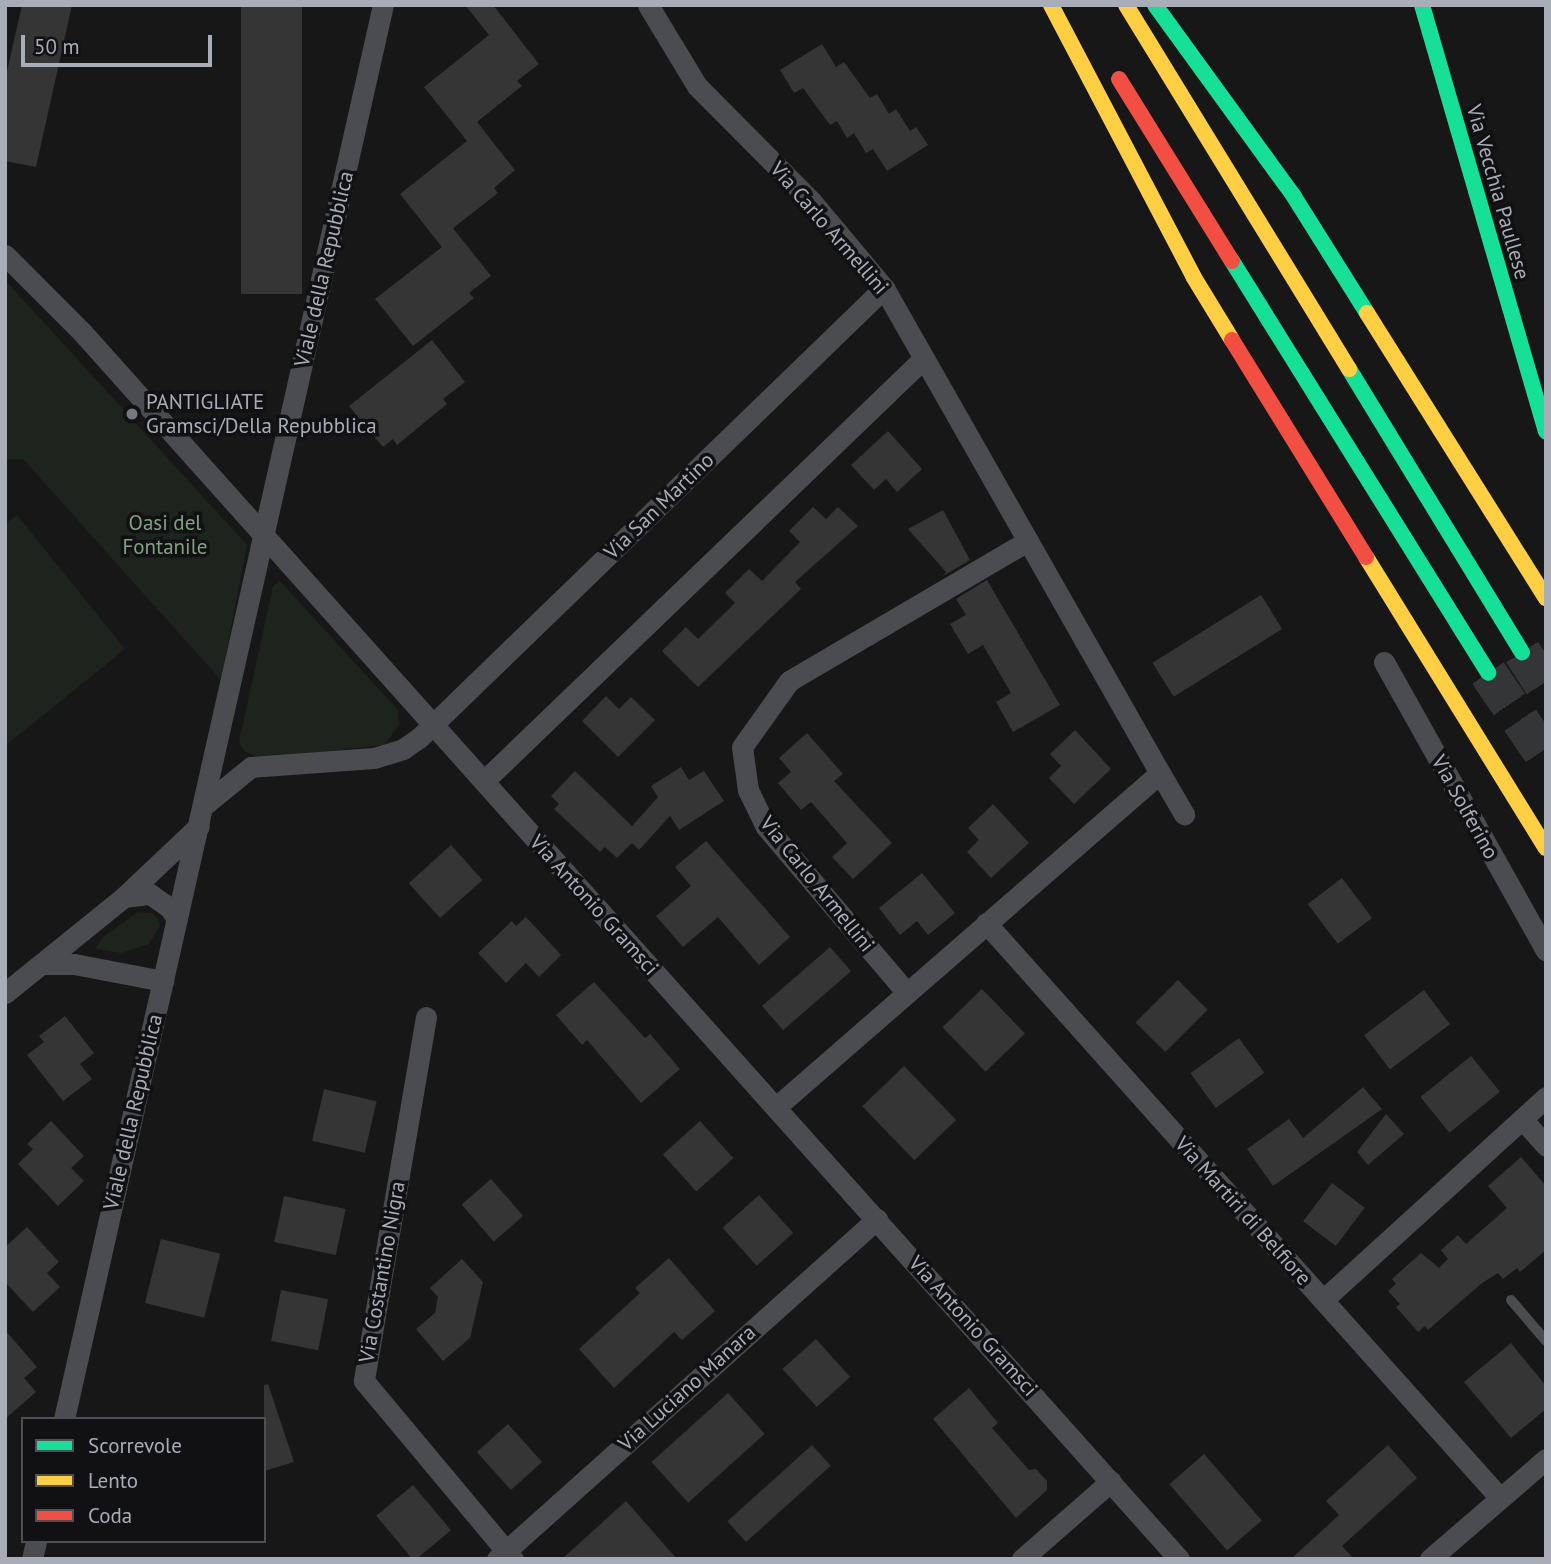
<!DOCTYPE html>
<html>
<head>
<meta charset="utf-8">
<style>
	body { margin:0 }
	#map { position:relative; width:1551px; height:1564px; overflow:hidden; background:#171717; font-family:"PT Sans",sans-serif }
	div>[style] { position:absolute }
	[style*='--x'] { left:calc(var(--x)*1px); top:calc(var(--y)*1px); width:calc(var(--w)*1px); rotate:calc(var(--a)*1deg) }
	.green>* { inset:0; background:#1d241e }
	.building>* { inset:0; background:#353536; transform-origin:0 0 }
	.highway-tunnel>* { height:38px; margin-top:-19px; transform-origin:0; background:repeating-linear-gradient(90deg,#343537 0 38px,transparent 0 57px) }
	.lane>* { height:10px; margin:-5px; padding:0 5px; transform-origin:5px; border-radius:5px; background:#4b4c50 }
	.street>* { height:21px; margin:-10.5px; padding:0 10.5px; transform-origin:10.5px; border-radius:10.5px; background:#4b4c50 }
	.fast>* { height:16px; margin:-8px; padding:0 8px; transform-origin:8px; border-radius:8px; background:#16e098 }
	.slow>* { height:16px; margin:-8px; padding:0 8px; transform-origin:8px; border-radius:8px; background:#ffcf43 }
	.jam>* { height:16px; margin:-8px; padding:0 8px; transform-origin:8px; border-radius:8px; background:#f24e42 }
	.dots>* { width:19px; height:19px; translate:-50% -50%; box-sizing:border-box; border:4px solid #111113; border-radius:50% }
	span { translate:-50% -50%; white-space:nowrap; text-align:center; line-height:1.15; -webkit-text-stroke:7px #111113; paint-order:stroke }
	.street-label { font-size:21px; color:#a8adb8 }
	.poi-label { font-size:21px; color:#a8adb8 }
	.left { translate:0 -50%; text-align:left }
	.park-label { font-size:21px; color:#7fa381 }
	.frame { position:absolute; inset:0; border:7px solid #a8adb8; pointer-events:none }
	.legend { position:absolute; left:21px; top:1417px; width:245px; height:126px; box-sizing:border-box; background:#111113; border:2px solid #4d4f55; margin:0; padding:9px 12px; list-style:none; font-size:21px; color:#a8adb8 }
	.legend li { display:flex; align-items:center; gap:14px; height:35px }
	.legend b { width:35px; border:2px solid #4d4f55 }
	.scale { position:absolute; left:21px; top:35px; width:191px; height:32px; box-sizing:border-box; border:4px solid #a8adb8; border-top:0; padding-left:9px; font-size:21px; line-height:24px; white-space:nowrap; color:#a8adb8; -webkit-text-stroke:5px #111113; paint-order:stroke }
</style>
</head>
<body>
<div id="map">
	<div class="green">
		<i style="clip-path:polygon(5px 280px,247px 545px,221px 680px,23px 459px,5px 459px)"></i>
		<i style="clip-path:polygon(17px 515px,125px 649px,5px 746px,5px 524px)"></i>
		<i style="clip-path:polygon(280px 581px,398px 710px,399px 725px,384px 745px,261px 759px,244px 751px,239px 742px,273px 586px)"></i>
		<i style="clip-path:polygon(138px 912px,152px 913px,158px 919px,160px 926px,149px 944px,121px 953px,95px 949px,103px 937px)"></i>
	</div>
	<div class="building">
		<i style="clip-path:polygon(22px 5px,72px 5px,36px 167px,5px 161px,5px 80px)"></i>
		<i style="left:241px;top:5px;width:61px;height:289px"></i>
		<i style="clip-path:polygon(465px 5px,493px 5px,539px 64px,517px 81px,522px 86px,477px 122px,515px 170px,494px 188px,498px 193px,453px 228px,491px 276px,469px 293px,474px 298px,413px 346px,375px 299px,442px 247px,400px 194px,467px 141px,424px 87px,489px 35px)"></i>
		<i style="clip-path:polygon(822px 44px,836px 67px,844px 62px,870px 98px,877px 94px,889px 114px,896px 109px,910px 131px,916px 127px,928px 145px,887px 171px,873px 149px,866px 153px,854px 133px,847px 138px,837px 121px,830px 125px,803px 88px,794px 93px,780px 70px)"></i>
		<i style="clip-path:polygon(432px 340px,465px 382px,443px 399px,447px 404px,397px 445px,393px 439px,383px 447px,349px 406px)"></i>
		<i style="clip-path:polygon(888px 431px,922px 469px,897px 492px,886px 479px,874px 490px,851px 465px)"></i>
		<i style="clip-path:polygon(813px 507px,826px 519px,838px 507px,858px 526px,795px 582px,801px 589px,698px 687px,662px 651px,686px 627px,698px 639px,735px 603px,725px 593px,749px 569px,762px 581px,800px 542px,789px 531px)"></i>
		<i style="clip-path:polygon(943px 510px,970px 560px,943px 576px,946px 572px,908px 529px)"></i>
		<i style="clip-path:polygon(987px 580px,1060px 705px,1013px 732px,996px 702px,1011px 693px,983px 645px,968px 654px,950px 624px,966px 615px,956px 599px)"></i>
		<i style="left:1261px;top:595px;width:40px;height:128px;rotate:58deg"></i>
		<i style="clip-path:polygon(606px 696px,619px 709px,631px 697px,655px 720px,618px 757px,582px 721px)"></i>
		<i style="clip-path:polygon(1075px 730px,1111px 769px,1074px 804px,1049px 778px,1061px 766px,1050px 754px)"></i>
		<i style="clip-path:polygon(807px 733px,843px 774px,834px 781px,892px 843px,853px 879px,832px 857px,847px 843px,811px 802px,801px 810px,778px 783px,791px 772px,779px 758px)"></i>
		<i style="clip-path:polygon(681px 767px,689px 780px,704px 771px,724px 801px,679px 830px,670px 816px,639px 850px,632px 843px,617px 858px,605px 847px,600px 852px,554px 809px,559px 804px,551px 796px,575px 771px,632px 826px,658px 797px,651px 786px)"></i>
		<i style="clip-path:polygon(993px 804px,1029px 843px,991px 878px,967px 852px,979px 840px,968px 828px)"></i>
		<i style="clip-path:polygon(706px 841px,790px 937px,759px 965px,718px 917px,683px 947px,656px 916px,691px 886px,675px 867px)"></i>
		<i style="left:451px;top:845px;width:47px;height:57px;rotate:48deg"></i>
		<i style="clip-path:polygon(922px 873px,955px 913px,928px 935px,917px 921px,900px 935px,879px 908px)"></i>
		<i style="left:1342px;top:878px;width:50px;height:43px;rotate:53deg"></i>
		<i style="clip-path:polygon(526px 917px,561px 955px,539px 977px,526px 963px,506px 983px,478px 953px,512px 921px,516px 926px)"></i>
		<i style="left:830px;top:947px;width:32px;height:90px;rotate:49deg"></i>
		<i style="left:1178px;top:980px;width:42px;height:60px;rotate:45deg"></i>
		<i style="clip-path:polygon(594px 982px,645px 1038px,650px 1034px,680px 1069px,641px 1103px,587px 1040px,582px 1045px,556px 1015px)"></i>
		<i style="left:982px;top:989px;width:62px;height:55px;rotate:46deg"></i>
		<i style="left:1424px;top:990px;width:43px;height:75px;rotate:53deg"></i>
		<i style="clip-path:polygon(65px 1016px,94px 1053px,80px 1064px,92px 1079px,63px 1101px,27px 1055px,44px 1042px,39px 1036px)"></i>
		<i style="left:1239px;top:1038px;width:43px;height:60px;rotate:54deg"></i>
		<i style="left:1471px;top:1056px;width:46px;height:65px;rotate:51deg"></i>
		<i style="left:904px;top:1066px;width:75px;height:58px;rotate:46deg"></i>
		<i style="clip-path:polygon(1363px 1087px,1382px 1109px,1273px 1186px,1247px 1149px,1289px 1119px,1303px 1138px)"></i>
		<i style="left:324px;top:1089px;width:54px;height:53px;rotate:13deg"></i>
		<i style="clip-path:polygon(1386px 1114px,1404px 1134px,1368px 1165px,1357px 1152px)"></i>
		<i style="clip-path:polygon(51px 1121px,84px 1156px,71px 1168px,84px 1181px,58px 1206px,18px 1164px,33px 1149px,27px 1144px)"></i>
		<i style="left:700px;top:1121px;width:50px;height:50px;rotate:48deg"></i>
		<i style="clip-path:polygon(1521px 1157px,1546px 1186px,1546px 1250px,1520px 1272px,1517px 1268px,1503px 1279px,1498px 1273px,1482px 1283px,1428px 1330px,1425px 1326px,1418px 1332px,1396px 1307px,1400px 1304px,1388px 1291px,1396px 1284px,1392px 1279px,1421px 1253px,1439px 1268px,1448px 1259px,1441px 1250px,1458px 1235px,1466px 1244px,1507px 1208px,1488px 1186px)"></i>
		<i style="left:491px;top:1179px;width:49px;height:39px;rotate:49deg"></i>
		<i style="left:1332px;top:1183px;width:41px;height:48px;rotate:37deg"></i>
		<i style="left:759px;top:1195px;width:51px;height:49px;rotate:48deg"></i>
		<i style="left:284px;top:1196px;width:63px;height:47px;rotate:12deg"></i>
		<i style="clip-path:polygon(27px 1227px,59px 1262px,47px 1273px,60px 1287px,33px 1312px,5px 1282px,5px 1247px)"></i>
		<i style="left:161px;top:1239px;width:61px;height:66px;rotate:14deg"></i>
		<i style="clip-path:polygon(669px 1258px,715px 1311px,682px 1340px,674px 1332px,614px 1388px,579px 1349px,640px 1293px,635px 1288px)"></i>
		<i style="clip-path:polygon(462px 1259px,483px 1282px,470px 1338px,443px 1361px,416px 1329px,435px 1313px,438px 1297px,430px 1288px)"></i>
		<i style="left:281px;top:1290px;width:48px;height:52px;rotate:11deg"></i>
		<i style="clip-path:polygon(5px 1330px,37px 1367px,24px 1378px,36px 1392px,5px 1419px)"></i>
		<i style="left:816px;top:1339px;width:51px;height:45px;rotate:48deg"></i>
		<i style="clip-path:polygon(1511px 1343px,1546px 1386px,1546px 1409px,1511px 1438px,1464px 1382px)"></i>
		<i style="clip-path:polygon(268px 1384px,294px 1462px,264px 1471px,264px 1385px)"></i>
		<i style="clip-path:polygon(969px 1388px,998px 1423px,992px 1428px,1029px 1470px,1036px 1469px,1047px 1481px,1047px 1490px,1016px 1518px,933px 1419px)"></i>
		<i style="left:728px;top:1393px;width:55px;height:103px;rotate:48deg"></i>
		<i style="left:508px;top:1424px;width:51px;height:42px;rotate:48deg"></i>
		<i style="left:812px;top:1445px;width:28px;height:114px;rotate:48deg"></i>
		<i style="clip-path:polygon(1388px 1445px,1417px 1478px,1342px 1546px,1354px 1559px,1291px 1559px,1339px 1515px,1326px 1501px)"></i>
		<i style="left:1204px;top:1454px;width:88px;height:46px;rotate:49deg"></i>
		<i style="left:413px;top:1485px;width:59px;height:48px;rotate:50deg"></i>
		<i style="clip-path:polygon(626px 1501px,677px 1559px,562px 1559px)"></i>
	</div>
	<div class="highway-tunnel">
		<i style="--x:1522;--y:652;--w:44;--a:57"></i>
		<i style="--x:1488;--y:673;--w:103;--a:55.7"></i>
	</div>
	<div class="lane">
		<i style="--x:1511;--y:1300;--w:54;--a:49.5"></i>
	</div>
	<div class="street">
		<i style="--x:648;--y:5;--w:95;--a:58.8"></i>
		<i style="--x:697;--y:86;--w:163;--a:45.2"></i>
		<i style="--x:812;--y:202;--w:112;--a:50.1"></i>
		<i style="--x:884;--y:288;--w:558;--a:60.36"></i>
		<i style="--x:1160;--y:773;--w:509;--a:138.98"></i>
		<i style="--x:5;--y:255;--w:109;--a:45"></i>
		<i style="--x:82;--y:332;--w:1646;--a:48.2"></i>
		<i style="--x:1384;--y:662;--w:331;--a:60.7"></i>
		<i style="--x:1160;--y:773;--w:48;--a:59.7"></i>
		<i style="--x:484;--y:781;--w:610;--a:-43.87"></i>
		<i style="--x:203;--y:806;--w:62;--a:-39.1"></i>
		<i style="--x:251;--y:767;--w:123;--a:-4.2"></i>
		<i style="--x:374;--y:758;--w:30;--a:-17"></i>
		<i style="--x:403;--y:749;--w:19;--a:-35"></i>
		<i style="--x:419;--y:738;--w:647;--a:-44.06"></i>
		<i style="--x:124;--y:897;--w:26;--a:-7"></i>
		<i style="--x:150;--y:894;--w:24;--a:35"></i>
		<i style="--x:170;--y:908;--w:13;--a:58"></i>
		<i style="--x:986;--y:923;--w:771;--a:48.21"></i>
		<i style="--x:43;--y:964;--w:31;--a:0"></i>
		<i style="--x:74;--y:964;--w:91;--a:10.8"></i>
		<i style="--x:5;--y:993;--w:153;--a:-38.9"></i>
		<i style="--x:124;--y:897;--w:103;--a:-43.4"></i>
		<i style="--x:907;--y:993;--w:218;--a:-130.3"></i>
		<i style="--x:766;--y:827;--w:41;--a:-115.9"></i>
		<i style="--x:748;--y:790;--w:43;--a:-97.9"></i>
		<i style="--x:742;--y:747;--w:81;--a:-54.5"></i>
		<i style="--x:789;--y:681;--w:277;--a:-30.4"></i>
		<i style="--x:426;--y:1017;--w:369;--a:99.7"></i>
		<i style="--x:364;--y:1381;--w:232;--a:50.1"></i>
		<i style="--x:1522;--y:1119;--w:36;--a:48"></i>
		<i style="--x:1323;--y:1300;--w:302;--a:-42.3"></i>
		<i style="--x:64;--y:1419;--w:1450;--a:-77.29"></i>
		<i style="--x:32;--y:1559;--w:18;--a:-77"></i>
		<i style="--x:497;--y:1559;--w:510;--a:-41.82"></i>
		<i style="--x:1022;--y:1559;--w:118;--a:-41.2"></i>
		<i style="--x:1430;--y:1559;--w:153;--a:-40.8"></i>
	</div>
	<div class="fast">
		<i style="--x:1155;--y:5;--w:235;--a:54"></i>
		<i style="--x:1293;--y:195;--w:139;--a:57.9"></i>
		<i style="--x:1422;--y:5;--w:444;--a:73.8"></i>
		<i style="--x:1232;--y:261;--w:485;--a:58.1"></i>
		<i style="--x:1349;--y:369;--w:332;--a:58.6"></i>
	</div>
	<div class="slow">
		<i style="--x:1051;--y:5;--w:306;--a:62.3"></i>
		<i style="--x:1193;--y:276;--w:75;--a:58.6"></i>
		<i style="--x:1126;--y:5;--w:427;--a:58.5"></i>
		<i style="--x:1367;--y:313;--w:337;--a:57.9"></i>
		<i style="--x:1366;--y:557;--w:342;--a:58.3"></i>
	</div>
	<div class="jam">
		<i style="--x:1119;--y:79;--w:214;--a:58.2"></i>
		<i style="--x:1232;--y:340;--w:255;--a:58.3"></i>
	</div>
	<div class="dots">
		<i style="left:132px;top:414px;background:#757880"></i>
	</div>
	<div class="street-label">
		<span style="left:1498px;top:192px;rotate:74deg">Via Vecchia Paullese</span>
		<span style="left:829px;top:228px;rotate:49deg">Via Carlo Armellini</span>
		<span style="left:324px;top:269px;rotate:-77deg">Viale della Repubblica</span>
		<span style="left:659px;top:506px;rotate:-44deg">Via San Martino</span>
		<span style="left:1465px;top:807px;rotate:61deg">Via Solferino</span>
		<span style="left:817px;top:884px;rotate:51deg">Via Carlo Armellini</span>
		<span style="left:594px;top:905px;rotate:48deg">Via Antonio Gramsci</span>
		<span style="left:133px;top:1112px;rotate:-77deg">Viale della Repubblica</span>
		<span style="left:1243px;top:1211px;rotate:48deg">Via Martiri di Belfiore</span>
		<span style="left:382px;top:1272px;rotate:-80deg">Via Costantino Nigra</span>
		<span style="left:973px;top:1326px;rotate:48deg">Via Antonio Gramsci</span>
		<span style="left:687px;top:1388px;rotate:-42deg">Via Luciano Manara</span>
	</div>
	<div class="poi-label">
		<span class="left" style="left:146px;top:414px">PANTIGLIATE<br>Gramsci/Della Repubblica</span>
	</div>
	<div class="park-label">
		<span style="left:165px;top:535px">Oasi del<br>Fontanile</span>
	</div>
	<div class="frame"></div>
	<ul class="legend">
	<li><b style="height:9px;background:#16e098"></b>Scorrevole</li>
	<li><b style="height:9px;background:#ffcf43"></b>Lento</li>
	<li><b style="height:9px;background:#f24e42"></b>Coda</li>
	</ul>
	<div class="scale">50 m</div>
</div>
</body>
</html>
